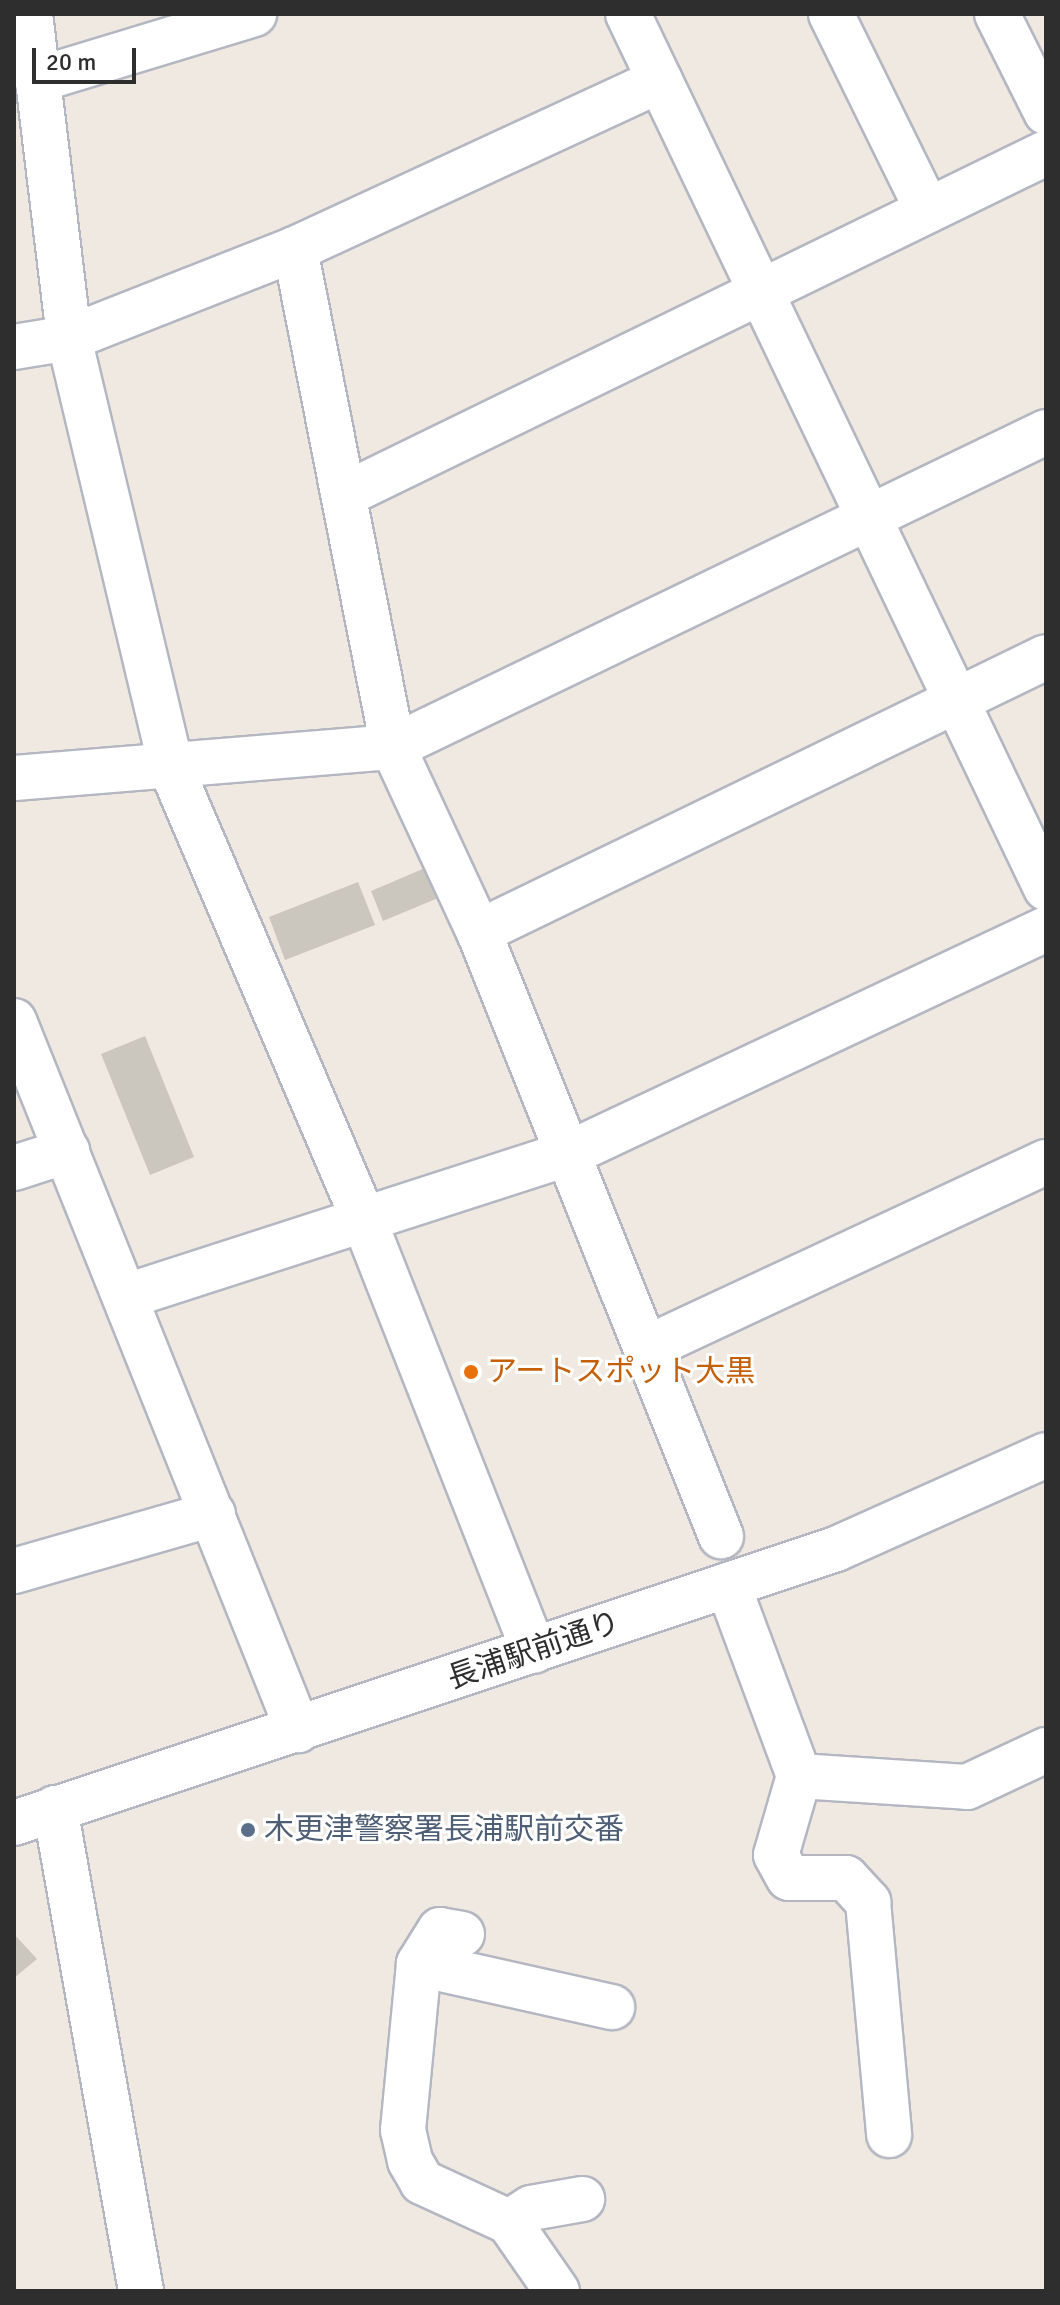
<!DOCTYPE html>
<meta charset="utf-8">
<style>
body{margin:0}
#map{position:relative;width:1060px;height:2305px;overflow:hidden;background:#efe9e1;font-family:Signika,"Noto Sans JP",sans-serif}
div>[style]{position:absolute}
[style*='--x']{left:calc(var(--x)*1px);top:calc(var(--y)*1px);width:calc(var(--w)*1px);rotate:calc(var(--a)*1deg)}
.building>*{inset:0;background:#cbc7bf}
.roads{filter:drop-shadow(2px 0 #b4b7c1) drop-shadow(-2px 0 #b4b7c1) drop-shadow(0 2px #b4b7c1) drop-shadow(0 -2px #b4b7c1)}
.minor>*{height:44px;margin:-22px;padding:0 22px;transform-origin:22px;border-radius:22px;background:#fff}
.dots>*{width:22px;height:22px;translate:-50% -50%;box-sizing:border-box;border:4px solid #fff;border-radius:50%}
span{translate:-50% -50%;white-space:nowrap;text-align:center;line-height:1.15;-webkit-text-stroke:6px #fff;paint-order:stroke}
.food-label{font-size:30px;color:#c56008}
.left{translate:0 -50%;text-align:left}
.street-label{font-size:30px;color:#2e2e2e}
.service-label{font-size:30px;color:#4e5e75}
.frame{position:absolute;inset:0;border:16px solid #2e2e2e;pointer-events:none}
.scale{position:absolute;left:32px;top:48px;width:104px;height:36px;box-sizing:border-box;border:4px solid #2e2e2e;border-top:0;padding-left:10px;font-size:24px;line-height:28px;white-space:nowrap;color:#2e2e2e;-webkit-text-stroke:6px #fff;paint-order:stroke}
</style>
<div id="map">
<div class="building">
<div style="clip-path:polygon(425px 868px,438px 898px,383px 921px,371px 891px)"></div>
<div style="clip-path:polygon(358px 882px,375px 925px,285px 960px,269px 917px)"></div>
<div style="clip-path:polygon(145px 1036px,194px 1157px,150px 1175px,101px 1054px)"></div>
<div style="clip-path:polygon(14px 1934px,37px 1959px,14px 1978px)"></div>
</div>
<div class="roads">
<div class="minor">
<div style="--x:30;--y:14;--w:326;--a:83.1"></div>
<div style="--x:69;--y:338;--w:444;--a:76.6"></div>
<div style="--x:172;--y:770;--w:489;--a:66.9"></div>
<div style="--x:364;--y:1220;--w:463;--a:68.5"></div>
<div style="--x:628;--y:14;--w:969;--a:64.44"></div>
<div style="--x:831;--y:14;--w:217;--a:63.8"></div>
<div style="--x:997;--y:14;--w:110;--a:63.4"></div>
<div style="--x:37;--y:80;--w:227;--a:-16.9"></div>
<div style="--x:295;--y:249;--w:508;--a:78.87"></div>
<div style="--x:393;--y:747;--w:204;--a:65.1"></div>
<div style="--x:479;--y:932;--w:651;--a:68.17"></div>
<div style="--x:14;--y:347;--w:56;--a:-9.3"></div>
<div style="--x:69;--y:338;--w:243;--a:-21.5"></div>
<div style="--x:295;--y:249;--w:402;--a:-24.8"></div>
<div style="--x:346;--y:494;--w:779;--a:-25.97"></div>
<div style="--x:14;--y:778;--w:380;--a:-4.7"></div>
<div style="--x:393;--y:747;--w:725;--a:-25.75"></div>
<div style="--x:479;--y:932;--w:630;--a:-25.87"></div>
<div style="--x:14;--y:1021;--w:764;--a:68.17"></div>
<div style="--x:14;--y:1168;--w:56;--a:-17.8"></div>
<div style="--x:127;--y:1296;--w:466;--a:-17.9"></div>
<div style="--x:570;--y:1153;--w:526;--a:-25.2"></div>
<div style="--x:647;--y:1348;--w:440;--a:-25"></div>
<div style="--x:14;--y:1571;--w:207;--a:-16"></div>
<div style="--x:728;--y:1585;--w:204;--a:69.6"></div>
<div style="--x:799;--y:1776;--w:168;--a:3.7"></div>
<div style="--x:967;--y:1787;--w:87;--a:-25.1"></div>
<div style="--x:799;--y:1776;--w:82;--a:106.2"></div>
<div style="--x:776;--y:1855;--w:26;--a:61"></div>
<div style="--x:789;--y:1878;--w:57;--a:0"></div>
<div style="--x:846;--y:1878;--w:33;--a:47"></div>
<div style="--x:868;--y:1902;--w:234;--a:84.8"></div>
<div style="--x:55;--y:1808;--w:491;--a:79.9"></div>
<div style="--x:14;--y:1823;--w:866;--a:-18.43"></div>
<div style="--x:836;--y:1549;--w:230;--a:-24.1"></div>
<div style="--x:462;--y:1934;--w:22;--a:-170"></div>
<div style="--x:440;--y:1930;--w:40;--a:122"></div>
<div style="--x:419;--y:1964;--w:167;--a:95.5"></div>
<div style="--x:403;--y:2130;--w:32;--a:77"></div>
<div style="--x:410;--y:2161;--w:24;--a:60"></div>
<div style="--x:422;--y:2182;--w:96;--a:24.7"></div>
<div style="--x:509;--y:2222;--w:84;--a:55.2"></div>
<div style="--x:419;--y:1964;--w:198;--a:12.6"></div>
<div style="--x:509;--y:2222;--w:26;--a:-32"></div>
<div style="--x:531;--y:2208;--w:52;--a:-10"></div>
</div>
</div>
<div class="dots">
<div style="left:471px;top:1372px;background:#e8710a"></div>
<div style="left:248px;top:1830px;background:#5c6f8a"></div>
</div>
<div class="food-label">
<span class="left" style="left:487px;top:1372px">アートスポット大黒</span>
</div>
<div class="street-label">
<span style="left:534px;top:1651px;rotate:-19deg">長浦駅前通り</span>
</div>
<div class="service-label">
<span class="left" style="left:264px;top:1830px">木更津警察署長浦駅前交番</span>
</div>
<div class="frame"></div>
<div class="scale">20 m</div>
</div>
